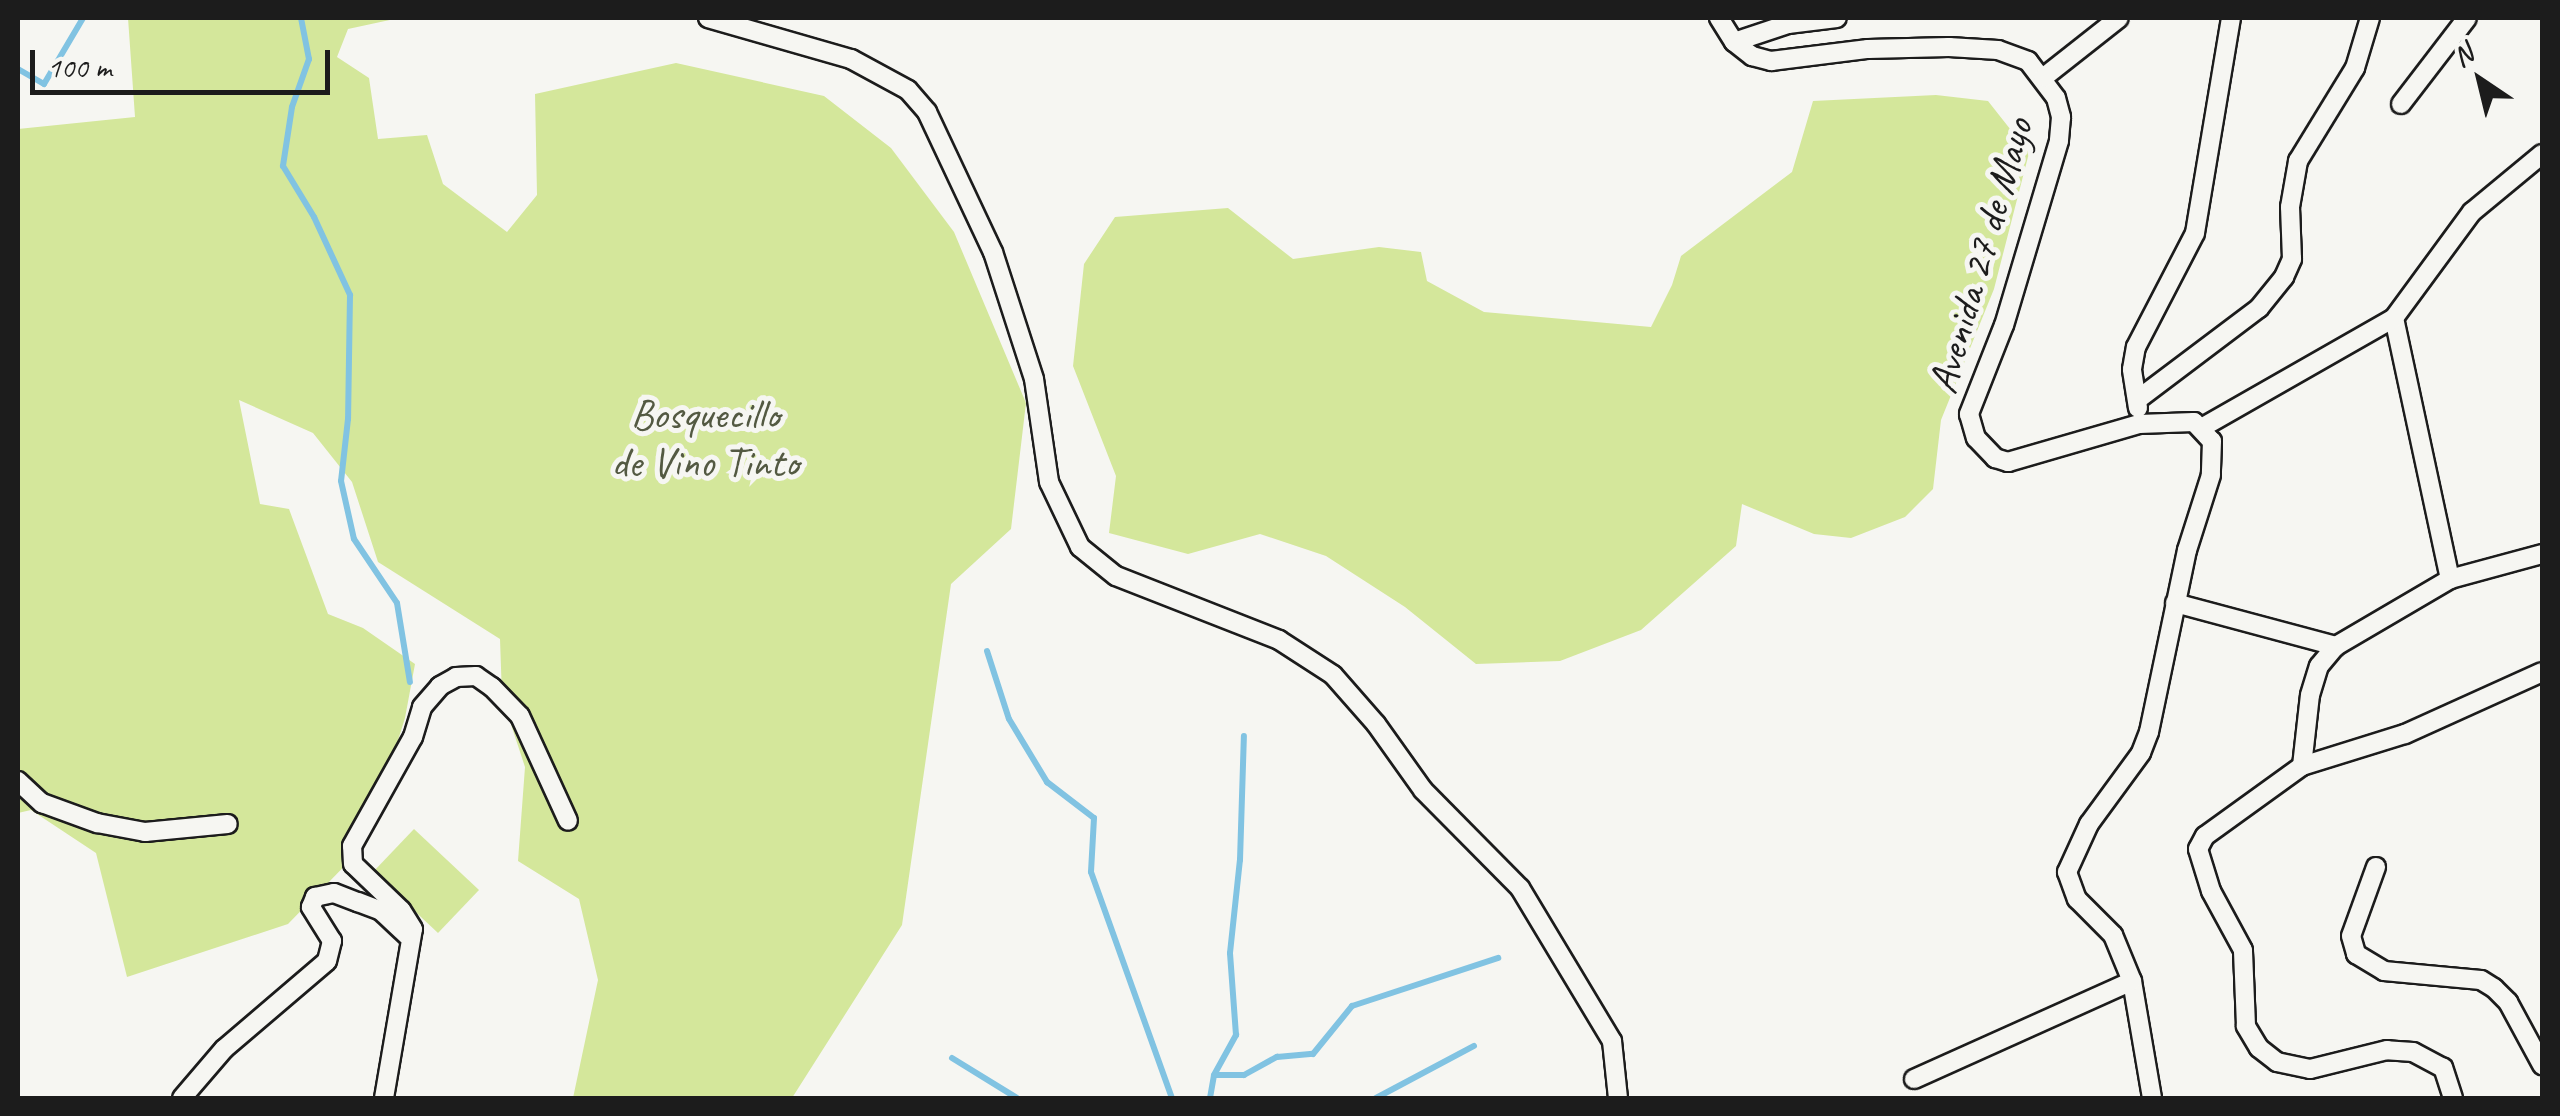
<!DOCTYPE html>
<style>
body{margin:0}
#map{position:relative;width:2560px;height:1116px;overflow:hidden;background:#f6f6f2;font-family:Caveat,sans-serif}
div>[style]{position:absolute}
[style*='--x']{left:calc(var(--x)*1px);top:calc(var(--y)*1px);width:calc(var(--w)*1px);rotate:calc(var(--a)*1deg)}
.green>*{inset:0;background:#d4e79b}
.stream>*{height:6px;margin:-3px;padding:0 3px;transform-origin:3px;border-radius:3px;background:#81c3e2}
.roads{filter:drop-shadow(2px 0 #1c1c1c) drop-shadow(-2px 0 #1c1c1c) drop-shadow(0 2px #1c1c1c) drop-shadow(0 -2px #1c1c1c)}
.street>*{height:18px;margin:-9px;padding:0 9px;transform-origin:9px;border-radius:9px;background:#f6f6f2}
span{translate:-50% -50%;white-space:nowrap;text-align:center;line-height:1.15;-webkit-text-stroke:10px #f6f6f2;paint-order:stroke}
.street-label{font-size:42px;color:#1c1c1c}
.park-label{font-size:42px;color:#535942}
.frame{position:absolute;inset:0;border:20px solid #1c1c1c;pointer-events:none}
.north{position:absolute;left:2430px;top:30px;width:100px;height:100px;-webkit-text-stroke:8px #f6f6f2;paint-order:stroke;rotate:325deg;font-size:28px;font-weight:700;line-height:40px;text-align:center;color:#1c1c1c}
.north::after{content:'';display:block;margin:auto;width:35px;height:45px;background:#1c1c1c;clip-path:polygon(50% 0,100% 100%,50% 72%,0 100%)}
.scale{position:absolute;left:30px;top:50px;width:300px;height:45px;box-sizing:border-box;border:5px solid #1c1c1c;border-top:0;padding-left:12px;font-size:30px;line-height:35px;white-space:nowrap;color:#1c1c1c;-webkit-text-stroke:8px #f6f6f2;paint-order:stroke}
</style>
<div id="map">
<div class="green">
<div style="clip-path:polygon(128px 18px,399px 18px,348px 29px,337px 57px,369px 78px,378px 139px,427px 135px,443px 184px,507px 232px,537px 195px,535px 94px,676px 63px,824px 96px,891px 148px,954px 232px,1026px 403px,1011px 529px,951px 584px,902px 925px,792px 1098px,573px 1098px,598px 980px,579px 899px,518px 861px,525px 767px,502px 697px,500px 639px,378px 562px,352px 482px,313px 433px,239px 400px,260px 504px,289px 509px,328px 614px,363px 628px,415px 664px,405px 718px,365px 845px,288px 924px,127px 977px,96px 853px,31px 810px,18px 813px,18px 129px,135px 117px)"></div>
<div style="clip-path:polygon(1936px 95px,1988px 101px,2029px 153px,1994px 289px,1941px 420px,1933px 489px,1905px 517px,1851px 538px,1814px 534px,1742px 504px,1736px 546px,1641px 630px,1560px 661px,1476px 664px,1405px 607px,1326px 556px,1260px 534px,1188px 554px,1109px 533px,1116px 476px,1073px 366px,1084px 264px,1115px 217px,1228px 208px,1293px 259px,1379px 247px,1421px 252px,1427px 281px,1484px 312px,1651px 327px,1672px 285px,1681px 256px,1792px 172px,1813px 101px)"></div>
<div style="clip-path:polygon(414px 829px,479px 890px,438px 933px,373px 872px)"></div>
</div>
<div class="stream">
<div style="--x:301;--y:18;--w:42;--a:79"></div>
<div style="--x:309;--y:59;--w:51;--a:109.5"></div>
<div style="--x:292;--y:107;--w:60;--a:98.7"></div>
<div style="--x:283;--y:166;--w:60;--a:58.7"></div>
<div style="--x:314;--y:217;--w:86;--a:65.2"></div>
<div style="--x:350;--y:295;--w:124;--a:90.9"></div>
<div style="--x:348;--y:419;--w:62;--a:96.4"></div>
<div style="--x:341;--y:481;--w:59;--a:77.4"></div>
<div style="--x:354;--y:539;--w:77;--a:56.1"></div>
<div style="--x:397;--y:603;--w:80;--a:80.7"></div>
<div style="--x:18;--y:69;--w:30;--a:30"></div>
<div style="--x:44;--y:84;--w:77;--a:-59.4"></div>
<div style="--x:987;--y:651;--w:71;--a:72.1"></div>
<div style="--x:1009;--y:719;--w:74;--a:58.9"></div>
<div style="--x:1047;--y:782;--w:59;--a:37.5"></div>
<div style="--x:1094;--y:818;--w:54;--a:93.2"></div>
<div style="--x:1091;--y:872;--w:240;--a:70.3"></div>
<div style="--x:952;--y:1058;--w:76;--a:31.6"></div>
<div style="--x:1216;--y:1075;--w:28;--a:0"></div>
<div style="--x:1244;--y:1075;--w:38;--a:-29"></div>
<div style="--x:1277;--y:1057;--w:36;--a:-5"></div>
<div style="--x:1313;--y:1054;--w:62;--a:-50.9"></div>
<div style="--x:1352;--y:1006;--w:154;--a:-18.2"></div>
<div style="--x:1210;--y:1098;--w:23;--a:-80"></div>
<div style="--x:1214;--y:1075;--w:46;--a:-61.2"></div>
<div style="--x:1236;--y:1035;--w:82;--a:-94.2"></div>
<div style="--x:1230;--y:953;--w:94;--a:-83.9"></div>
<div style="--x:1240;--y:860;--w:124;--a:-88.2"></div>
<div style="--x:1376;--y:1098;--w:111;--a:-28"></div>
</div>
<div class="roads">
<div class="street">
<div style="--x:708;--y:18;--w:149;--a:16"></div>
<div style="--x:851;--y:59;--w:65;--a:28.5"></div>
<div style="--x:908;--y:90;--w:29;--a:49"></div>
<div style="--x:927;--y:112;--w:155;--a:64.8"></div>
<div style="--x:993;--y:252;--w:133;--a:72.1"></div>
<div style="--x:1034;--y:379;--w:104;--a:81.7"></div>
<div style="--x:1049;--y:482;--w:72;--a:64.5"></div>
<div style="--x:1080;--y:547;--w:46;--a:38.9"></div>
<div style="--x:1116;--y:576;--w:175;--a:21.4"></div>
<div style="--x:1279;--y:640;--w:64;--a:32.9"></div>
<div style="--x:1333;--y:675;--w:65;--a:48.7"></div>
<div style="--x:1376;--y:724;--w:81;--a:54.5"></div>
<div style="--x:1423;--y:790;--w:138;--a:45.3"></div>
<div style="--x:1520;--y:888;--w:179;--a:59"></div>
<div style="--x:1612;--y:1041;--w:57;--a:84"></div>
<div style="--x:1719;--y:18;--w:28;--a:58"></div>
<div style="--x:1734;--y:42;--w:23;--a:38"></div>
<div style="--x:1752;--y:56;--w:20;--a:15"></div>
<div style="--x:1771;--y:61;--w:98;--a:-7.1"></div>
<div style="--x:1868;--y:49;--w:81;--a:-1.4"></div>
<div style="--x:1949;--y:47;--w:49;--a:3.5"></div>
<div style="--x:1998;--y:50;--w:32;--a:20"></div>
<div style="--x:2028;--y:61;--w:46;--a:52.9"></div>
<div style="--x:2056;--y:98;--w:20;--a:75"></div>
<div style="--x:2061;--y:117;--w:24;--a:95"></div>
<div style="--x:2059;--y:141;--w:192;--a:106.6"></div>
<div style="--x:2004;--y:325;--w:96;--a:111.5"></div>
<div style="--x:1969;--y:414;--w:25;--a:74"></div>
<div style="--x:1976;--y:438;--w:28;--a:46"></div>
<div style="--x:1995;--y:458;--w:14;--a:17"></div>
<div style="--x:2008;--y:462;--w:136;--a:-16.2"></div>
<div style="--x:2139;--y:424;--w:55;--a:-2.1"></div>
<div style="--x:2194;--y:422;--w:26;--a:47"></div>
<div style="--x:2212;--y:441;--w:34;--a:92"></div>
<div style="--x:2211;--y:475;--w:79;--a:107.7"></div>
<div style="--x:2187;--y:550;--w:186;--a:101.8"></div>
<div style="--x:2149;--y:732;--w:22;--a:111"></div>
<div style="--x:2141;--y:753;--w:88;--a:126.2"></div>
<div style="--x:2089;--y:824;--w:53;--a:114.6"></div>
<div style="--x:2067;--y:872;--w:29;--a:70"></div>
<div style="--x:2077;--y:899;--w:51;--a:45"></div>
<div style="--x:2113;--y:935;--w:50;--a:67.6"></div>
<div style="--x:2132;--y:981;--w:119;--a:80.3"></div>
<div style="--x:1734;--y:42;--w:57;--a:-18.4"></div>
<div style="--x:1788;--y:24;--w:49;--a:-7"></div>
<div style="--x:2044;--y:77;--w:95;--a:-38.2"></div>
<div style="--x:2401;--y:104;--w:108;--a:-52.5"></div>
<div style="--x:2394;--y:318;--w:267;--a:77.9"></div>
<div style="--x:2137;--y:400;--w:153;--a:-37"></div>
<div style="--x:2259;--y:308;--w:40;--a:-51"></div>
<div style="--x:2284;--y:277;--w:20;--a:-66"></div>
<div style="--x:2292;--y:259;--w:52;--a:-92.2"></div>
<div style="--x:2290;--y:207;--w:47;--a:-80.1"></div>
<div style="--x:2298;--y:161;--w:109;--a:-58.5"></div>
<div style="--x:2355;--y:68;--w:52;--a:-73.3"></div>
<div style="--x:2138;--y:408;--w:39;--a:-99"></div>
<div style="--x:2132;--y:369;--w:22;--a:-80"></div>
<div style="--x:2136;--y:347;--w:128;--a:-62.6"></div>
<div style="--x:2195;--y:233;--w:218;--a:-80.5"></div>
<div style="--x:2203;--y:427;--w:220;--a:-29.7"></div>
<div style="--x:2394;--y:318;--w:132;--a:-53.7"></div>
<div style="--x:2472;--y:212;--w:91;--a:-39.6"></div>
<div style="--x:2175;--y:603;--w:167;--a:15"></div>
<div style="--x:2302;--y:766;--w:71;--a:-83.6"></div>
<div style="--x:2310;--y:695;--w:30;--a:-73"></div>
<div style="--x:2319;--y:666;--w:26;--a:-50"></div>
<div style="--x:2336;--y:646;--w:132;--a:-30.4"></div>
<div style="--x:2450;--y:579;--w:95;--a:-15.2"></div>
<div style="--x:18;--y:781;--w:33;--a:43"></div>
<div style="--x:42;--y:803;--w:59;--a:20"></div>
<div style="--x:97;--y:823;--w:49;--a:10.6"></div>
<div style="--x:145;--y:832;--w:83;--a:-5.5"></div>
<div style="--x:2376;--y:867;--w:73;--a:109.9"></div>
<div style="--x:2351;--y:936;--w:19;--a:74"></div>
<div style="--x:2356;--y:954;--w:33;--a:31"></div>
<div style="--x:2384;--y:971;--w:97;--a:5.3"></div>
<div style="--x:2481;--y:980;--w:15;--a:32"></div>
<div style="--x:2494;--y:988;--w:20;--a:45"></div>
<div style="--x:2508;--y:1002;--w:72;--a:61.6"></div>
<div style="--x:1914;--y:1079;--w:239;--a:-24.2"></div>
<div style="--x:182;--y:1098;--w:65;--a:-49.4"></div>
<div style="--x:224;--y:1049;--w:135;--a:-40.5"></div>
<div style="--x:327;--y:961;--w:21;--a:-76"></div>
<div style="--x:332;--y:941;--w:40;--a:-122"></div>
<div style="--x:311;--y:907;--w:11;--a:-68"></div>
<div style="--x:315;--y:897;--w:19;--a:-12"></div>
<div style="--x:334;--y:893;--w:26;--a:21"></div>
<div style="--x:358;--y:902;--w:25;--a:21"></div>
<div style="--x:381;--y:911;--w:35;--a:43"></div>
<div style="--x:384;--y:1098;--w:171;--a:-80.3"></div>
<div style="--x:413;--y:929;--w:22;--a:-122"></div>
<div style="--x:401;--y:910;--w:66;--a:-136.2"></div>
<div style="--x:353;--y:864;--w:18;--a:-93"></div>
<div style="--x:352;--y:846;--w:125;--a:-60.8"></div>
<div style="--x:413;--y:737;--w:31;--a:-73"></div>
<div style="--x:422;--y:707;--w:28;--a:-49"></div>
<div style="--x:440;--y:686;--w:18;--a:-29"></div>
<div style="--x:456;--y:677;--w:20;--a:-3"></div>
<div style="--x:476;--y:676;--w:19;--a:35"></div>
<div style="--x:492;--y:687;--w:40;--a:46"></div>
<div style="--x:520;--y:716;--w:115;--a:65.4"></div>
<div style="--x:2453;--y:1098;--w:32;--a:-108"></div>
<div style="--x:2443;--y:1068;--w:34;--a:-152"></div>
<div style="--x:2413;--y:1052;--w:26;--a:-176"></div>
<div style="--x:2387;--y:1050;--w:79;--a:166.1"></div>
<div style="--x:2310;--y:1069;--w:34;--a:-168"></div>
<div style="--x:2277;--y:1062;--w:23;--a:-142"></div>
<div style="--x:2259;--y:1048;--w:26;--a:-121"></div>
<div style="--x:2246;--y:1026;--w:76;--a:-92.3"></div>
<div style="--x:2243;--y:950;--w:67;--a:-118.5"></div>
<div style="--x:2211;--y:891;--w:44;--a:-107.2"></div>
<div style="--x:2198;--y:849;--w:15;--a:-62"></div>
<div style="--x:2205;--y:836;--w:120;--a:-35.8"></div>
<div style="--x:2302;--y:766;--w:108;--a:-17.3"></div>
<div style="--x:2405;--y:734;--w:150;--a:-24.3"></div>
</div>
</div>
<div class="street-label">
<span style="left:1981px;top:256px;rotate:-74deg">Avenida 27 de Mayo</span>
</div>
<div class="park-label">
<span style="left:705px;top:439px">Bosquecillo<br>de Vino Tinto</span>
</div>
<div class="frame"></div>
<div class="north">N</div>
<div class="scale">100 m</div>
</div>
